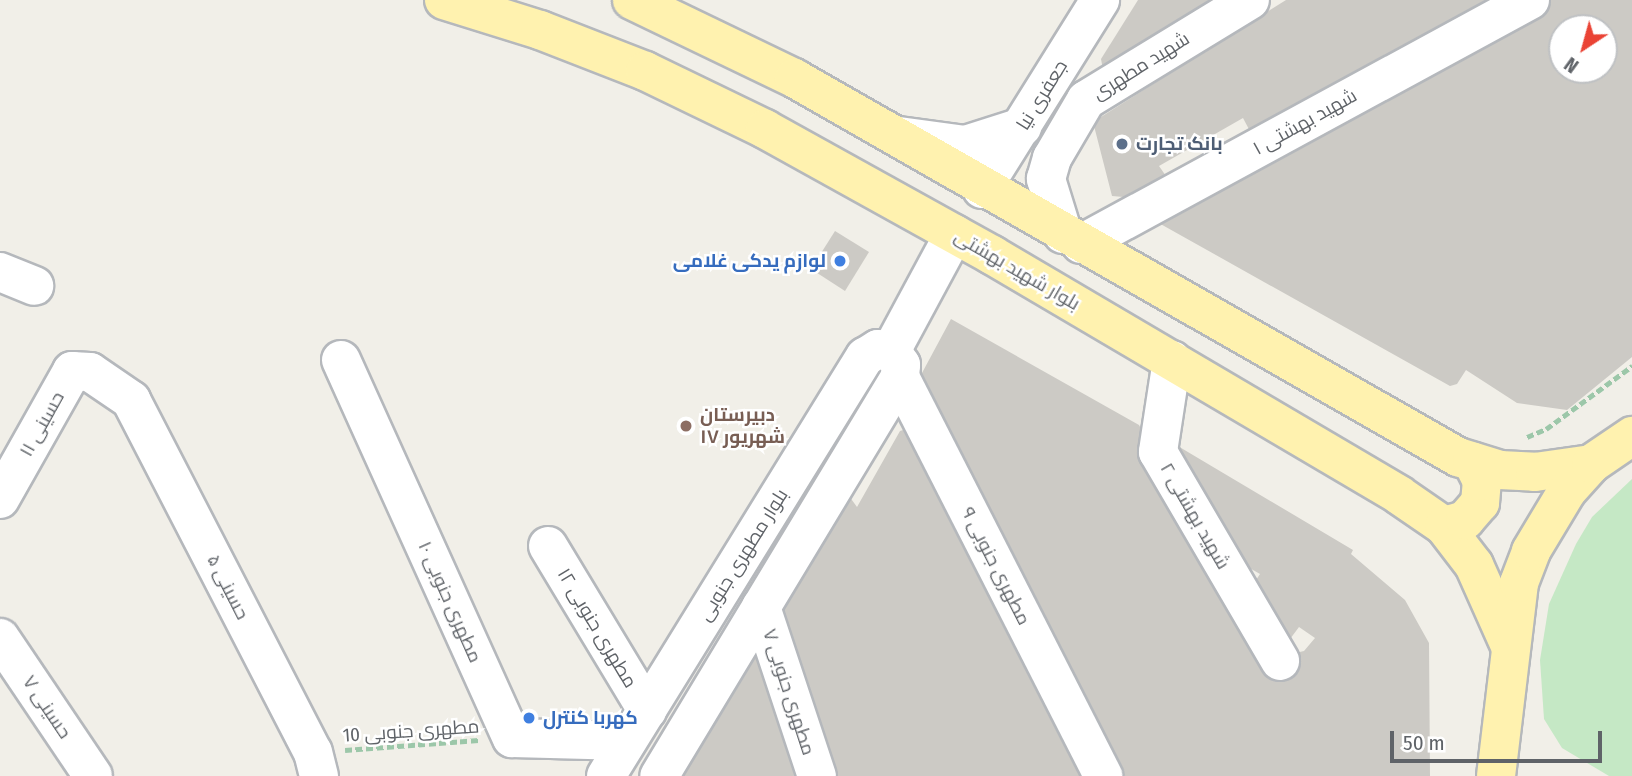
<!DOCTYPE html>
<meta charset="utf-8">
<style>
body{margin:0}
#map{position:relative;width:1632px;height:776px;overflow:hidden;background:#f1efe8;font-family:"Fira Sans Condensed",Cairo,sans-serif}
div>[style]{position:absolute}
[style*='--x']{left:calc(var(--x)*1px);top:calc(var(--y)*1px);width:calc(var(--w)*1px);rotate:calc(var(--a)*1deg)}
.green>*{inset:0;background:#c5e8c5}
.building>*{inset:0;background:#cccac5}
.path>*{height:4.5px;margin-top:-2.25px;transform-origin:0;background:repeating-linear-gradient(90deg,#9cc7a9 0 7px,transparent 0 10.5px)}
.roads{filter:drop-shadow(2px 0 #b5b8bc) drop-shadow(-2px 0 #b5b8bc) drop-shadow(0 2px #b5b8bc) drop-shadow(0 -2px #b5b8bc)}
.minor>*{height:38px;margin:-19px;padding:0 19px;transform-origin:19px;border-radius:19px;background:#fff}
.major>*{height:38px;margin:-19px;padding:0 19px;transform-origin:19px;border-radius:19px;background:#fff2af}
.dots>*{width:19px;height:19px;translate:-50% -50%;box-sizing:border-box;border:4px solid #fff;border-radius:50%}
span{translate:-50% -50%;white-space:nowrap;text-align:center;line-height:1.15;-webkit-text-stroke:5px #fff;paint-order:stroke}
.street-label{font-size:19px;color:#5f6368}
.service-label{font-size:19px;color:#4e5e75;font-weight:700}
.left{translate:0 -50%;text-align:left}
.shop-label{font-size:19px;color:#366cbe;font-weight:700}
.right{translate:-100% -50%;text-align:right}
.education-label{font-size:19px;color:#785e54;font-weight:700}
.north{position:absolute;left:1548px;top:14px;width:70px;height:70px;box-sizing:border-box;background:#fff;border:2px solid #bfc1c3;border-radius:50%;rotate:216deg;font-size:19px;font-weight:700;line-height:28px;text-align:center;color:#5f6368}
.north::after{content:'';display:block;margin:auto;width:24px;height:32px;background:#ea4335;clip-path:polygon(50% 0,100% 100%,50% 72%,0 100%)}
.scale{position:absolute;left:1390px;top:731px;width:212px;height:32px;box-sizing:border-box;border:4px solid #5f6368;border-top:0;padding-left:9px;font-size:21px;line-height:24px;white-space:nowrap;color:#5f6368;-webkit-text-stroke:5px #fff;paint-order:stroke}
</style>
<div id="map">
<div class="green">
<div style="clip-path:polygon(1632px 479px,1632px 776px,1609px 776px,1562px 748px,1544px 719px,1540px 660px,1549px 604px,1576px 544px,1592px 517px)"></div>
</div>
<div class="building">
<div style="clip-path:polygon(1138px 0,1227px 0,1103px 70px,1101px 59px)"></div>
<div style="clip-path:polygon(1286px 0,1508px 0,1252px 135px,1243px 118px,1159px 166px,1166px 176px,1135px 198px,1112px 196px,1093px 122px)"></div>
<div style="clip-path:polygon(evenodd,1545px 0,1632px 0,1632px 357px,1567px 410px,1517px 403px,1466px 370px,1457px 384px,1450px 386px,1148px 217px,1545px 0,1562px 28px,1604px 28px,1604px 70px,1562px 70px,1562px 28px)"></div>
<div style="clip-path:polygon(835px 231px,869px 252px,845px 291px,811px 269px)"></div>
<div style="clip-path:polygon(951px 319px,1139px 425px,1209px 563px,1277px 674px,1295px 661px,1291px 654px,1304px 651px,1315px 638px,1299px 627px,1290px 639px,1261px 617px,1267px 606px,1248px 592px,1260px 574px,1246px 566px,1240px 575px,1166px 439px,1353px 550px,1351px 554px,1405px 600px,1429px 643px,1430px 776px,1111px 776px,915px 386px)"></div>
<div style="clip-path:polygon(916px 426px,1085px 776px,833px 776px,777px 595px,849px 496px,857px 507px,900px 431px)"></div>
<div style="clip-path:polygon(758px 651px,797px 776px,677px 776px,742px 656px)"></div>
</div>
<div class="path">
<div style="--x:1527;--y:437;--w:21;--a:-23"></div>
<div style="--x:1546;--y:429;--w:107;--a:-36.2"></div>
<div style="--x:345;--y:750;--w:134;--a:-4.3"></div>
</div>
<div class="roads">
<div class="minor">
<div style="--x:899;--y:136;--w:67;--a:7.8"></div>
<div style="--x:965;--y:145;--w:60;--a:-17.5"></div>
<div style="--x:982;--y:189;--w:223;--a:-58"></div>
<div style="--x:1063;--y:234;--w:58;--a:-107.2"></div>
<div style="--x:1046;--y:179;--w:22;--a:-74"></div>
<div style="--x:1052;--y:158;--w:67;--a:-59.6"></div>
<div style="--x:1086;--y:100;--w:192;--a:-31.4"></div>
<div style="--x:1081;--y:244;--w:511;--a:-28.52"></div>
<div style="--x:0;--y:272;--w:37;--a:22"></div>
<div style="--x:891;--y:351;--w:133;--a:-61.7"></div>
<div style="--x:341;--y:360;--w:415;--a:65.7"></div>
<div style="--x:512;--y:738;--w:115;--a:1.5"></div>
<div style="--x:1172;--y:360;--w:93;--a:98.7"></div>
<div style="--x:1158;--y:452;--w:242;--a:59.7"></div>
<div style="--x:900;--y:377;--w:448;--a:63"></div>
<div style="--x:0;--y:499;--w:147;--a:-60.6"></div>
<div style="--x:72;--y:371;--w:18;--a:3"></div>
<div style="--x:90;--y:372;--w:50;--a:34.3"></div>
<div style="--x:131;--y:400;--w:396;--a:62.7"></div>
<div style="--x:313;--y:752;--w:25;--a:76"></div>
<div style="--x:548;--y:546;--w:192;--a:58.9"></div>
<div style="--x:761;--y:607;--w:178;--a:71.7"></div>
<div style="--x:0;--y:638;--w:166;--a:56"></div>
<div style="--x:606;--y:776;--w:493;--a:-58.3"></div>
<div style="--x:865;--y:357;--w:15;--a:-32"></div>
<div style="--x:878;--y:349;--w:13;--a:9"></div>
<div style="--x:891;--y:351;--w:17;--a:54"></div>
<div style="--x:901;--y:365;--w:12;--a:95"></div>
<div style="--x:900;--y:377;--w:466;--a:121.1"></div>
</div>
<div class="major">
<div style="--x:444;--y:0;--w:101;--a:17.4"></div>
<div style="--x:540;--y:30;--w:113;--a:21.3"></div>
<div style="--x:645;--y:71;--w:133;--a:25.8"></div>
<div style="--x:765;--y:129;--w:260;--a:29"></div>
<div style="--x:992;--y:255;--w:472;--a:30.5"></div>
<div style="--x:1399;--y:495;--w:55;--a:34.6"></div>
<div style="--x:1444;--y:526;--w:49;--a:52.4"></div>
<div style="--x:1474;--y:565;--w:89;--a:66"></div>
<div style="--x:632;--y:0;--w:180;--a:25.7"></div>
<div style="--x:794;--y:78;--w:765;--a:29.72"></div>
<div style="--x:1458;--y:457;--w:44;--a:17.2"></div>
<div style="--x:1500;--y:470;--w:35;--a:3"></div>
<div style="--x:1535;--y:472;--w:57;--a:-8.1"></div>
<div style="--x:1444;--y:526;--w:22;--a:-16"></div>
<div style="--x:1465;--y:520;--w:23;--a:-49"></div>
<div style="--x:1480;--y:503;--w:22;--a:-85"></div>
<div style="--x:1482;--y:481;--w:22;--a:-117"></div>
<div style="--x:1496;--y:776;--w:194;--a:-83.2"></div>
<div style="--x:1519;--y:583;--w:34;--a:-69"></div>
<div style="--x:1531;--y:551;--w:70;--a:-59"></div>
<div style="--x:1567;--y:491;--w:36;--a:-48"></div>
<div style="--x:1591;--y:464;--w:50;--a:-34.3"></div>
</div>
</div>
<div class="dots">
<div style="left:1122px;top:144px;background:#5c6f8a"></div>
<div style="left:840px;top:261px;background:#3f7fe0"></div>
<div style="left:686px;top:426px;background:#8d6e63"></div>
<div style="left:529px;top:718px;background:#3f7fe0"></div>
</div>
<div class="street-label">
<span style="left:1141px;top:66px;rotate:-32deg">شهید مطهری</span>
<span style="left:1042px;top:95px;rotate:-58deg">جعفری نیا</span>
<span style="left:1305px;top:122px;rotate:-29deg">شهید بهشتی ۱</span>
<span style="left:1017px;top:270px;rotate:30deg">بلوار شهید بهشتی</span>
<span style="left:42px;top:424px;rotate:-61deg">حسینی ۱۱</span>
<span style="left:1195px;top:516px;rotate:60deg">شهید بهشتی ۲</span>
<span style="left:743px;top:555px;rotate:-58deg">بلوار مطهری جنوبی</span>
<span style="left:996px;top:566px;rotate:63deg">مطهری جنوبی ۹</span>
<span style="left:228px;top:587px;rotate:63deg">حسینی ۵</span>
<span style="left:450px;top:602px;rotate:66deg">مطهری جنوبی ۱۰</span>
<span style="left:597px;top:628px;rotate:59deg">مطهری جنوبی ۱۲</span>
<span style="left:789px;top:692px;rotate:72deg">مطهری جنوبی ۷</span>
<span style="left:47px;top:707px;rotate:56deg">حسینی ۷</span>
<span style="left:411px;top:731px;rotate:-4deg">مطهری جنوبی 10</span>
</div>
<div class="service-label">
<span class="left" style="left:1136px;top:144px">بانک تجارت</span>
</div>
<div class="shop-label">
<span class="right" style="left:826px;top:261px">لوازم یدکی غلامی</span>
<span class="left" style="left:543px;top:718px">کهربا کنترل</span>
</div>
<div class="education-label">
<span class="left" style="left:700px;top:426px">دبیرستان<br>۱۷ شهریور</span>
</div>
<div class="north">N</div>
<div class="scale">50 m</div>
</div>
